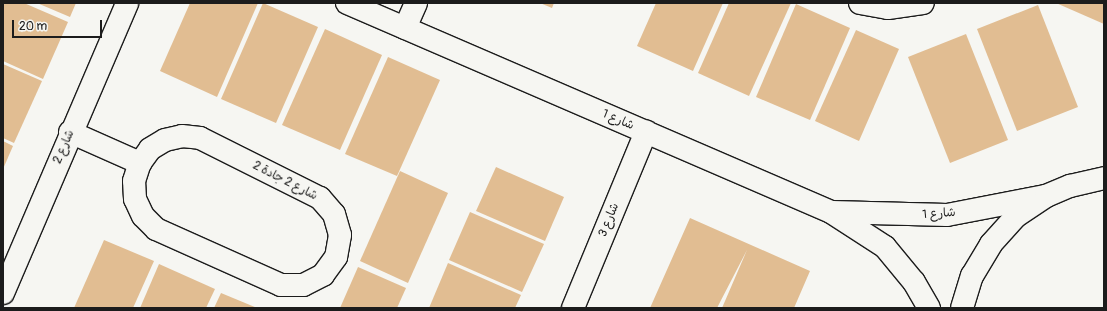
<!DOCTYPE html>
<meta charset="utf-8">
<style>
body{margin:0}
#map{position:relative;width:1107px;height:311px;overflow:hidden;background:#f6f6f2;font-family:Pangolin,"Playpen Sans Arabic",sans-serif}
div>[style]{position:absolute}
[style*='--x']{left:calc(var(--x)*1px);top:calc(var(--y)*1px);width:calc(var(--w)*1px);rotate:calc(var(--a)*1deg)}
.building>*{inset:0;background:#e1bd92}
.roads{filter:drop-shadow(1px 0 #1c1c1c) drop-shadow(-1px 0 #1c1c1c) drop-shadow(0 1px #1c1c1c) drop-shadow(0 -1px #1c1c1c)}
.street>*{height:22px;margin:-11px;padding:0 11px;transform-origin:11px;border-radius:11px;background:#f6f6f2}
.secondary>*{height:22px;margin:-11px;padding:0 11px;transform-origin:11px;border-radius:11px;background:#f6f6f2}
span{translate:-50% -50%;white-space:nowrap;text-align:center;line-height:1.15;-webkit-text-stroke:3.5px #f6f6f2;paint-order:stroke}
.street-label{font-size:12px;color:#1c1c1c}
.frame{position:absolute;inset:0;border:4px solid #1c1c1c;pointer-events:none}
.scale{position:absolute;left:12px;top:20px;width:90px;height:18px;box-sizing:border-box;border:2px solid #1c1c1c;border-top:0;padding-left:5px;font-size:12px;line-height:14px;white-space:nowrap;color:#1c1c1c;-webkit-text-stroke:3px #f6f6f2;paint-order:stroke}
</style>
<div id="map">
<div class="building">
<div style="clip-path:polygon(3px 3px,24px 3px,68px 22px,43px 79px,3px 61px)"></div>
<div style="clip-path:polygon(37px 3px,76px 3px,70px 17px)"></div>
<div style="clip-path:polygon(190px 3px,258px 3px,217px 97px,160px 71px)"></div>
<div style="clip-path:polygon(263px 3px,318px 27px,276px 123px,221px 99px)"></div>
<div style="clip-path:polygon(540px 3px,554px 3px,552px 8px)"></div>
<div style="clip-path:polygon(656px 3px,723px 3px,693px 71px,637px 46px)"></div>
<div style="clip-path:polygon(729px 3px,791px 3px,749px 96px,698px 73px)"></div>
<div style="clip-path:polygon(1056px 3px,1104px 3px,1104px 24px)"></div>
<div style="clip-path:polygon(796px 4px,850px 28px,810px 120px,756px 97px)"></div>
<div style="clip-path:polygon(1038px 5px,1078px 107px,1017px 131px,977px 29px)"></div>
<div style="clip-path:polygon(325px 29px,382px 55px,340px 150px,282px 125px)"></div>
<div style="clip-path:polygon(856px 30px,899px 49px,859px 141px,815px 121px)"></div>
<div style="clip-path:polygon(966px 34px,1008px 140px,950px 163px,908px 57px)"></div>
<div style="clip-path:polygon(388px 57px,440px 80px,397px 176px,345px 154px)"></div>
<div style="clip-path:polygon(3px 64px,42px 81px,14px 143px,3px 138px)"></div>
<div style="clip-path:polygon(3px 141px,13px 146px,3px 169px)"></div>
<div style="clip-path:polygon(496px 167px,564px 197px,545px 241px,476px 211px)"></div>
<div style="clip-path:polygon(400px 171px,448px 193px,408px 283px,360px 261px)"></div>
<div style="clip-path:polygon(470px 212px,544px 244px,522px 292px,449px 260px)"></div>
<div style="clip-path:polygon(690px 218px,810px 271px,794px 308px,722px 308px,747px 250px,717px 308px,650px 308px)"></div>
<div style="clip-path:polygon(104px 240px,154px 261px,133px 308px,74px 308px)"></div>
<div style="clip-path:polygon(448px 263px,521px 295px,515px 308px,429px 308px)"></div>
<div style="clip-path:polygon(159px 264px,215px 289px,206px 308px,140px 308px)"></div>
<div style="clip-path:polygon(358px 267px,406px 288px,397px 308px,340px 308px)"></div>
<div style="clip-path:polygon(221px 293px,257px 308px,214px 308px)"></div>
</div>
<div class="roads">
<div class="street">
<div style="--x:347;--y:3;--w:527;--a:23.36"></div>
<div style="--x:831;--y:212;--w:64;--a:32.9"></div>
<div style="--x:885;--y:247;--w:45;--a:50.4"></div>
<div style="--x:914;--y:282;--w:30;--a:60"></div>
<div style="--x:860;--y:3;--w:28;--a:10"></div>
<div style="--x:888;--y:8;--w:35;--a:-8"></div>
<div style="--x:405;--y:28;--w:27;--a:-66"></div>
<div style="--x:70;--y:132;--w:77;--a:23.9"></div>
<div style="--x:182;--y:136;--w:18;--a:6"></div>
<div style="--x:200;--y:138;--w:134;--a:26.6"></div>
<div style="--x:320;--y:198;--w:21;--a:49"></div>
<div style="--x:334;--y:214;--w:22;--a:74"></div>
<div style="--x:340;--y:235;--w:22;--a:100"></div>
<div style="--x:336;--y:257;--w:22;--a:126"></div>
<div style="--x:323;--y:275;--w:22;--a:153"></div>
<div style="--x:303;--y:285;--w:22;--a:180"></div>
<div style="--x:281;--y:285;--w:137;--a:-155.9"></div>
<div style="--x:156;--y:229;--w:18;--a:-135"></div>
<div style="--x:143;--y:216;--w:19;--a:-115"></div>
<div style="--x:135;--y:199;--w:18;--a:-93"></div>
<div style="--x:134;--y:181;--w:19;--a:-72"></div>
<div style="--x:140;--y:163;--w:17;--a:-54"></div>
<div style="--x:150;--y:149;--w:17;--a:-31"></div>
<div style="--x:165;--y:140;--w:17;--a:-13"></div>
<div style="--x:832;--y:212;--w:115;--a:1.5"></div>
<div style="--x:947;--y:215;--w:101;--a:-10.9"></div>
<div style="--x:3;--y:293;--w:315;--a:-66.8"></div>
<div style="--x:573;--y:308;--w:191;--a:-67.5"></div>
</div>
<div class="secondary">
<div style="--x:962;--y:308;--w:34;--a:-73"></div>
<div style="--x:972;--y:276;--w:37;--a:-59"></div>
<div style="--x:991;--y:244;--w:36;--a:-48"></div>
<div style="--x:1015;--y:217;--w:37;--a:-34"></div>
<div style="--x:1046;--y:196;--w:26;--a:-23"></div>
<div style="--x:1070;--y:186;--w:35;--a:-13"></div>
</div>
</div>
<div class="street-label">
<span style="left:618px;top:120px;rotate:23deg">شارع 1</span>
<span style="left:64px;top:147px;rotate:-67deg">شارع 2</span>
<span style="left:285px;top:181px;rotate:27deg">شارع 2 جادة 2</span>
<span style="left:939px;top:214px;rotate:-4deg">شارع 1</span>
<span style="left:609px;top:220px;rotate:-68deg">شارع 3</span>
</div>
<div class="frame"></div>
<div class="scale">20 m</div>
</div>
